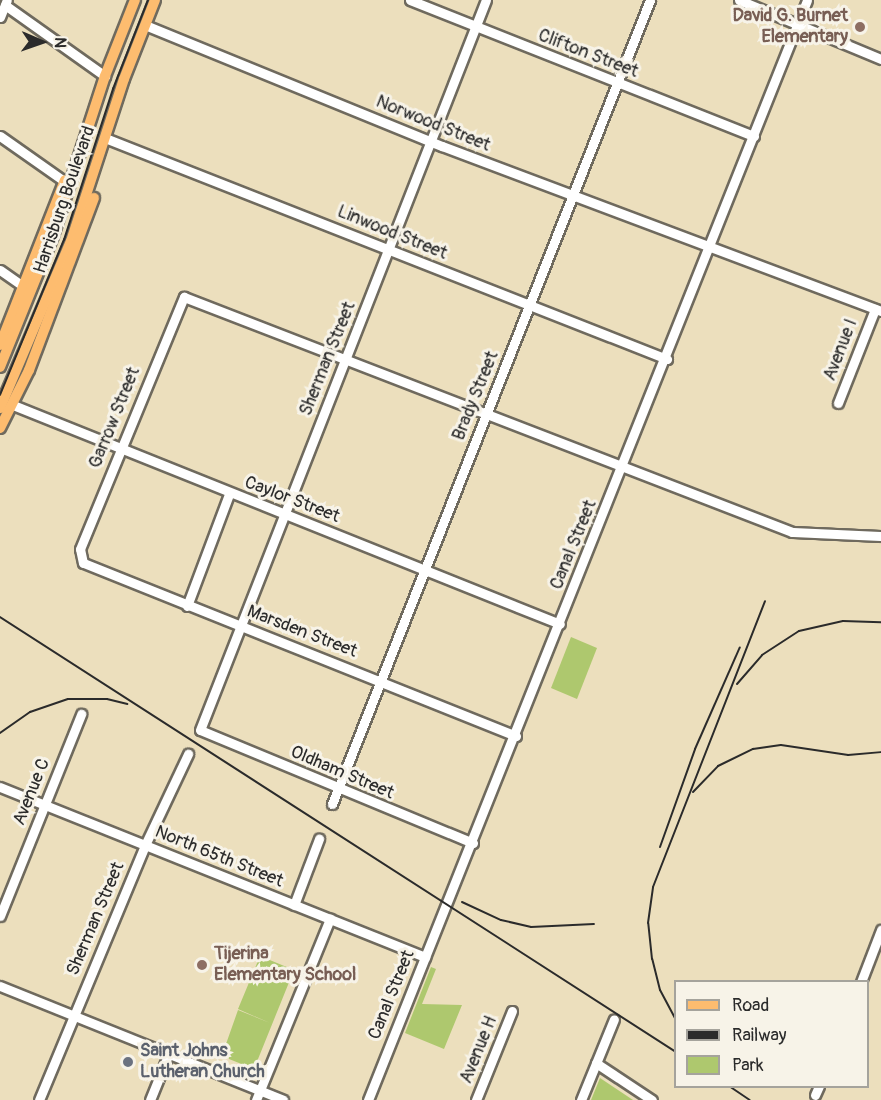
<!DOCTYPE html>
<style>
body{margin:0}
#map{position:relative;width:881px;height:1100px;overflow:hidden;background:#ecdfbd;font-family:Pangolin,sans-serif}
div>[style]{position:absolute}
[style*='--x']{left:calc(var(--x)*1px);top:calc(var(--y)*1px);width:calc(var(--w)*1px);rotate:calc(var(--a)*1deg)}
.green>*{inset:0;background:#aec86e}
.roads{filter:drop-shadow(2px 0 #6f6a5e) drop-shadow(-2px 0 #6f6a5e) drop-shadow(0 2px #6f6a5e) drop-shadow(0 -2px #6f6a5e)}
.minor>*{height:9px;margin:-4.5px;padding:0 4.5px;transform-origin:4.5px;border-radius:4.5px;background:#fff}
.major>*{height:10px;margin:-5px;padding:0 5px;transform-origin:5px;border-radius:5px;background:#fdbc6f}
.tram>*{height:1.5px;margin:-0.75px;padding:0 0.75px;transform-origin:0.75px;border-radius:0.75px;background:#2b2b2b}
.rail>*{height:2px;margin:-1px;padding:0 1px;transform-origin:1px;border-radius:1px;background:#2b2b2b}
.dots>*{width:16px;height:16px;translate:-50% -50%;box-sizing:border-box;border:3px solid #f7f3e8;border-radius:50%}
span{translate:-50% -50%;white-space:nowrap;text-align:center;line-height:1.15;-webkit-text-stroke:6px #f7f3e8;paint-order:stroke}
.education-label{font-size:18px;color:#785e54;font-weight:700}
.right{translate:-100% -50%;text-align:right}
.left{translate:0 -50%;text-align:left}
.street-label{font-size:18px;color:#2b2b2b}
.worship-label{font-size:18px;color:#5b616d;font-weight:700}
.legend{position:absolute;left:674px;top:980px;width:195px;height:108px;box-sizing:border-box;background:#f7f3e8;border:2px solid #a5a39c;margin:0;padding:8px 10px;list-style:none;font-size:18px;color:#2b2b2b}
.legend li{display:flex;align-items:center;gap:12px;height:30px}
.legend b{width:30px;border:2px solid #a5a39c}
.north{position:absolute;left:12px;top:12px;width:60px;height:60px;-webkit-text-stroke:4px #f7f3e8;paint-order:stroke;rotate:92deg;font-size:16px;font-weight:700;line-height:24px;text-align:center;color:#2b2b2b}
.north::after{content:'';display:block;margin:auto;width:21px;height:27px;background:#2b2b2b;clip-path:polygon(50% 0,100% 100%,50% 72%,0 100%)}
</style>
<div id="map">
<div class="green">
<div style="clip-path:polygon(571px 637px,597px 648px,577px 699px,551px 688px)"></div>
<div style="clip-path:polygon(260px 956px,294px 970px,254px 1069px,229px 1059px,226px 1044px,238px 1010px,270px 1023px,238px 1009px)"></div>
<div style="clip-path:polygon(431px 967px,436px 969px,422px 1004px,462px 1005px,444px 1049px,405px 1033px)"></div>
<div style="clip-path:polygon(600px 1078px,633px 1100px,591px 1100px)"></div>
</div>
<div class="roads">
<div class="minor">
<div style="--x:410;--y:0;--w:370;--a:21.6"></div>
<div style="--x:739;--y:0;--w:154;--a:22.6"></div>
<div style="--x:5;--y:5;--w:123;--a:35.4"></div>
<div style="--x:0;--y:17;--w:18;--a:-68"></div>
<div style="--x:145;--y:25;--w:321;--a:22.2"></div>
<div style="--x:442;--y:146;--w:469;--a:20.6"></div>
<div style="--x:0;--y:136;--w:78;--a:35.1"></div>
<div style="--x:105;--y:138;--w:604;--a:21.47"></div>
<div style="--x:0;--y:270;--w:29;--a:35"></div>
<div style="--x:838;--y:403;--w:101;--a:-68.5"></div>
<div style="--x:13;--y:405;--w:589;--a:21.82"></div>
<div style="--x:187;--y:606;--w:120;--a:-69.4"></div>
<div style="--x:516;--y:736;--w:466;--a:-158.2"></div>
<div style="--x:83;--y:563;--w:14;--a:-102"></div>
<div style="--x:80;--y:549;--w:273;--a:-67.6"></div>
<div style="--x:184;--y:297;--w:652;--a:21.13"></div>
<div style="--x:792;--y:532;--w:89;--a:2.6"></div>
<div style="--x:0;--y:787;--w:458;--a:21.8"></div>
<div style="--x:332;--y:804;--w:865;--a:-68.42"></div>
<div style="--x:473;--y:843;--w:295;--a:-157.5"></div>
<div style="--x:200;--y:730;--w:784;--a:-68.61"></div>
<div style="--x:294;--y:905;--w:71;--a:-69.3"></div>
<div style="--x:0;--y:916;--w:218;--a:-68.1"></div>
<div style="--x:861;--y:982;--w:56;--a:-69"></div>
<div style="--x:0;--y:986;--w:305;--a:21.9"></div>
<div style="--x:596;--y:1063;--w:67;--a:33.5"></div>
<div style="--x:815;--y:1095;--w:10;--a:-66"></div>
<div style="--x:39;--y:1100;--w:276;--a:-67.4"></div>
<div style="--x:145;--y:845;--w:101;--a:-64.7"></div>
<div style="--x:150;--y:1100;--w:51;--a:-68"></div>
<div style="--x:256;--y:1100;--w:196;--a:-67.8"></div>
<div style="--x:368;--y:1100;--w:1184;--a:-68.24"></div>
<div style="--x:476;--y:1100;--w:96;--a:-68"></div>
<div style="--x:581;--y:1100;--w:87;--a:-67.8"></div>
</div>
<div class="major">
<div style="--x:0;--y:345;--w:177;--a:-68.5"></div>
<div style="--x:0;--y:367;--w:141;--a:-68"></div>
<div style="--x:53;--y:236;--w:168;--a:-72"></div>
<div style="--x:105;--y:76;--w:82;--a:-68.5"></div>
<div style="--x:0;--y:408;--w:181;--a:-67"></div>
<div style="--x:71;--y:241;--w:170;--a:-71.9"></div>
<div style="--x:124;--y:79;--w:85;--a:-68.6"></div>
<div style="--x:0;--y:428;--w:65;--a:-63.4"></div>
<div style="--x:29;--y:370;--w:184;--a:-69.3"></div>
</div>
</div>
<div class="tram">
<div style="--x:0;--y:395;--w:168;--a:-67.6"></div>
<div style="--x:64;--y:240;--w:159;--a:-72"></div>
<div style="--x:113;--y:89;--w:96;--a:-68.5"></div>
</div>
<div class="rail">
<div style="--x:0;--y:617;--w:804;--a:32.76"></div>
<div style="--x:737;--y:684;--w:38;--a:-49"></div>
<div style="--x:762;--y:655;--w:44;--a:-33"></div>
<div style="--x:799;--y:631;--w:45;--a:-12.8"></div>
<div style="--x:843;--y:621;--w:38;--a:2"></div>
<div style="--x:0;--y:733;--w:37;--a:-35"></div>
<div style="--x:30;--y:712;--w:40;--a:-18.9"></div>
<div style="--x:68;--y:699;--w:39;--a:0"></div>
<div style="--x:107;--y:699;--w:21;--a:14"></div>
<div style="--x:693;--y:792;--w:36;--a:-46"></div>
<div style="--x:718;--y:766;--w:39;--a:-26"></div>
<div style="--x:753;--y:749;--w:28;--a:-8"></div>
<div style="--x:781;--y:745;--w:68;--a:8.5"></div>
<div style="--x:848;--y:755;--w:33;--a:-5"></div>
<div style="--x:660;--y:847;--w:104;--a:-70.3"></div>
<div style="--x:695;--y:749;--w:111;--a:-66.2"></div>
<div style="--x:462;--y:902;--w:43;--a:24.8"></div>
<div style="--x:501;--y:920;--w:31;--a:13"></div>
<div style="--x:531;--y:927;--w:63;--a:-2.7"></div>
<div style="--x:676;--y:1020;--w:34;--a:-118"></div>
<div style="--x:660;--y:990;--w:32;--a:-104"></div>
<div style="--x:652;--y:959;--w:36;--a:-96"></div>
<div style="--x:648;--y:923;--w:36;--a:-82"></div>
<div style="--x:653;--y:887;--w:307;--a:-68.6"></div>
<div style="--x:729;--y:1086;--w:25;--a:34"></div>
</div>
<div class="dots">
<div style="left:860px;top:27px;background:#8d6e63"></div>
<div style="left:202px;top:965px;background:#8d6e63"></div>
<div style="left:128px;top:1062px;background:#6b7280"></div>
</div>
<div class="education-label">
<span class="right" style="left:848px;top:27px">David G. Burnet<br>Elementary</span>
<span class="left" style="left:214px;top:965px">Tijerina<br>Elementary School</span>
</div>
<div class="street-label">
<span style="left:588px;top:54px;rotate:21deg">Clifton Street</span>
<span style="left:433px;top:124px;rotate:22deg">Norwood Street</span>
<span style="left:65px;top:200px;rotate:-71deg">Harrisburg Boulevard</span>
<span style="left:392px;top:233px;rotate:22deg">Linwood Street</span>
<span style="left:841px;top:350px;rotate:-69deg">Avenue I</span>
<span style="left:328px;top:359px;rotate:-68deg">Sherman Street</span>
<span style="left:476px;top:396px;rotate:-68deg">Brady Street</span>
<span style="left:115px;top:418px;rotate:-68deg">Garrow Street</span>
<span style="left:292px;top:500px;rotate:21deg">Caylor Street</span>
<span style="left:574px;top:545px;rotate:-68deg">Canal Street</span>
<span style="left:302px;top:632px;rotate:21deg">Marsden Street</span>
<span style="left:342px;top:773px;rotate:23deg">Oldham Street</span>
<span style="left:32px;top:792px;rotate:-68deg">Avenue C</span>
<span style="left:219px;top:857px;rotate:22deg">North 65th Street</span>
<span style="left:96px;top:919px;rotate:-67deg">Sherman Street</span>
<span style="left:392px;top:995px;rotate:-68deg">Canal Street</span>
<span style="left:479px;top:1050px;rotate:-68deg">Avenue H</span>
</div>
<div class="worship-label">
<span class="left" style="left:140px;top:1062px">Saint Johns<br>Lutheran Church</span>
</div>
<ul class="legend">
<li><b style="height:8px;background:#fdbc6f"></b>Road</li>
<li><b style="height:8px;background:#2b2b2b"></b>Railway</li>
<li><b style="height:16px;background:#aec86e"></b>Park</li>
</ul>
<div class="north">N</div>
</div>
